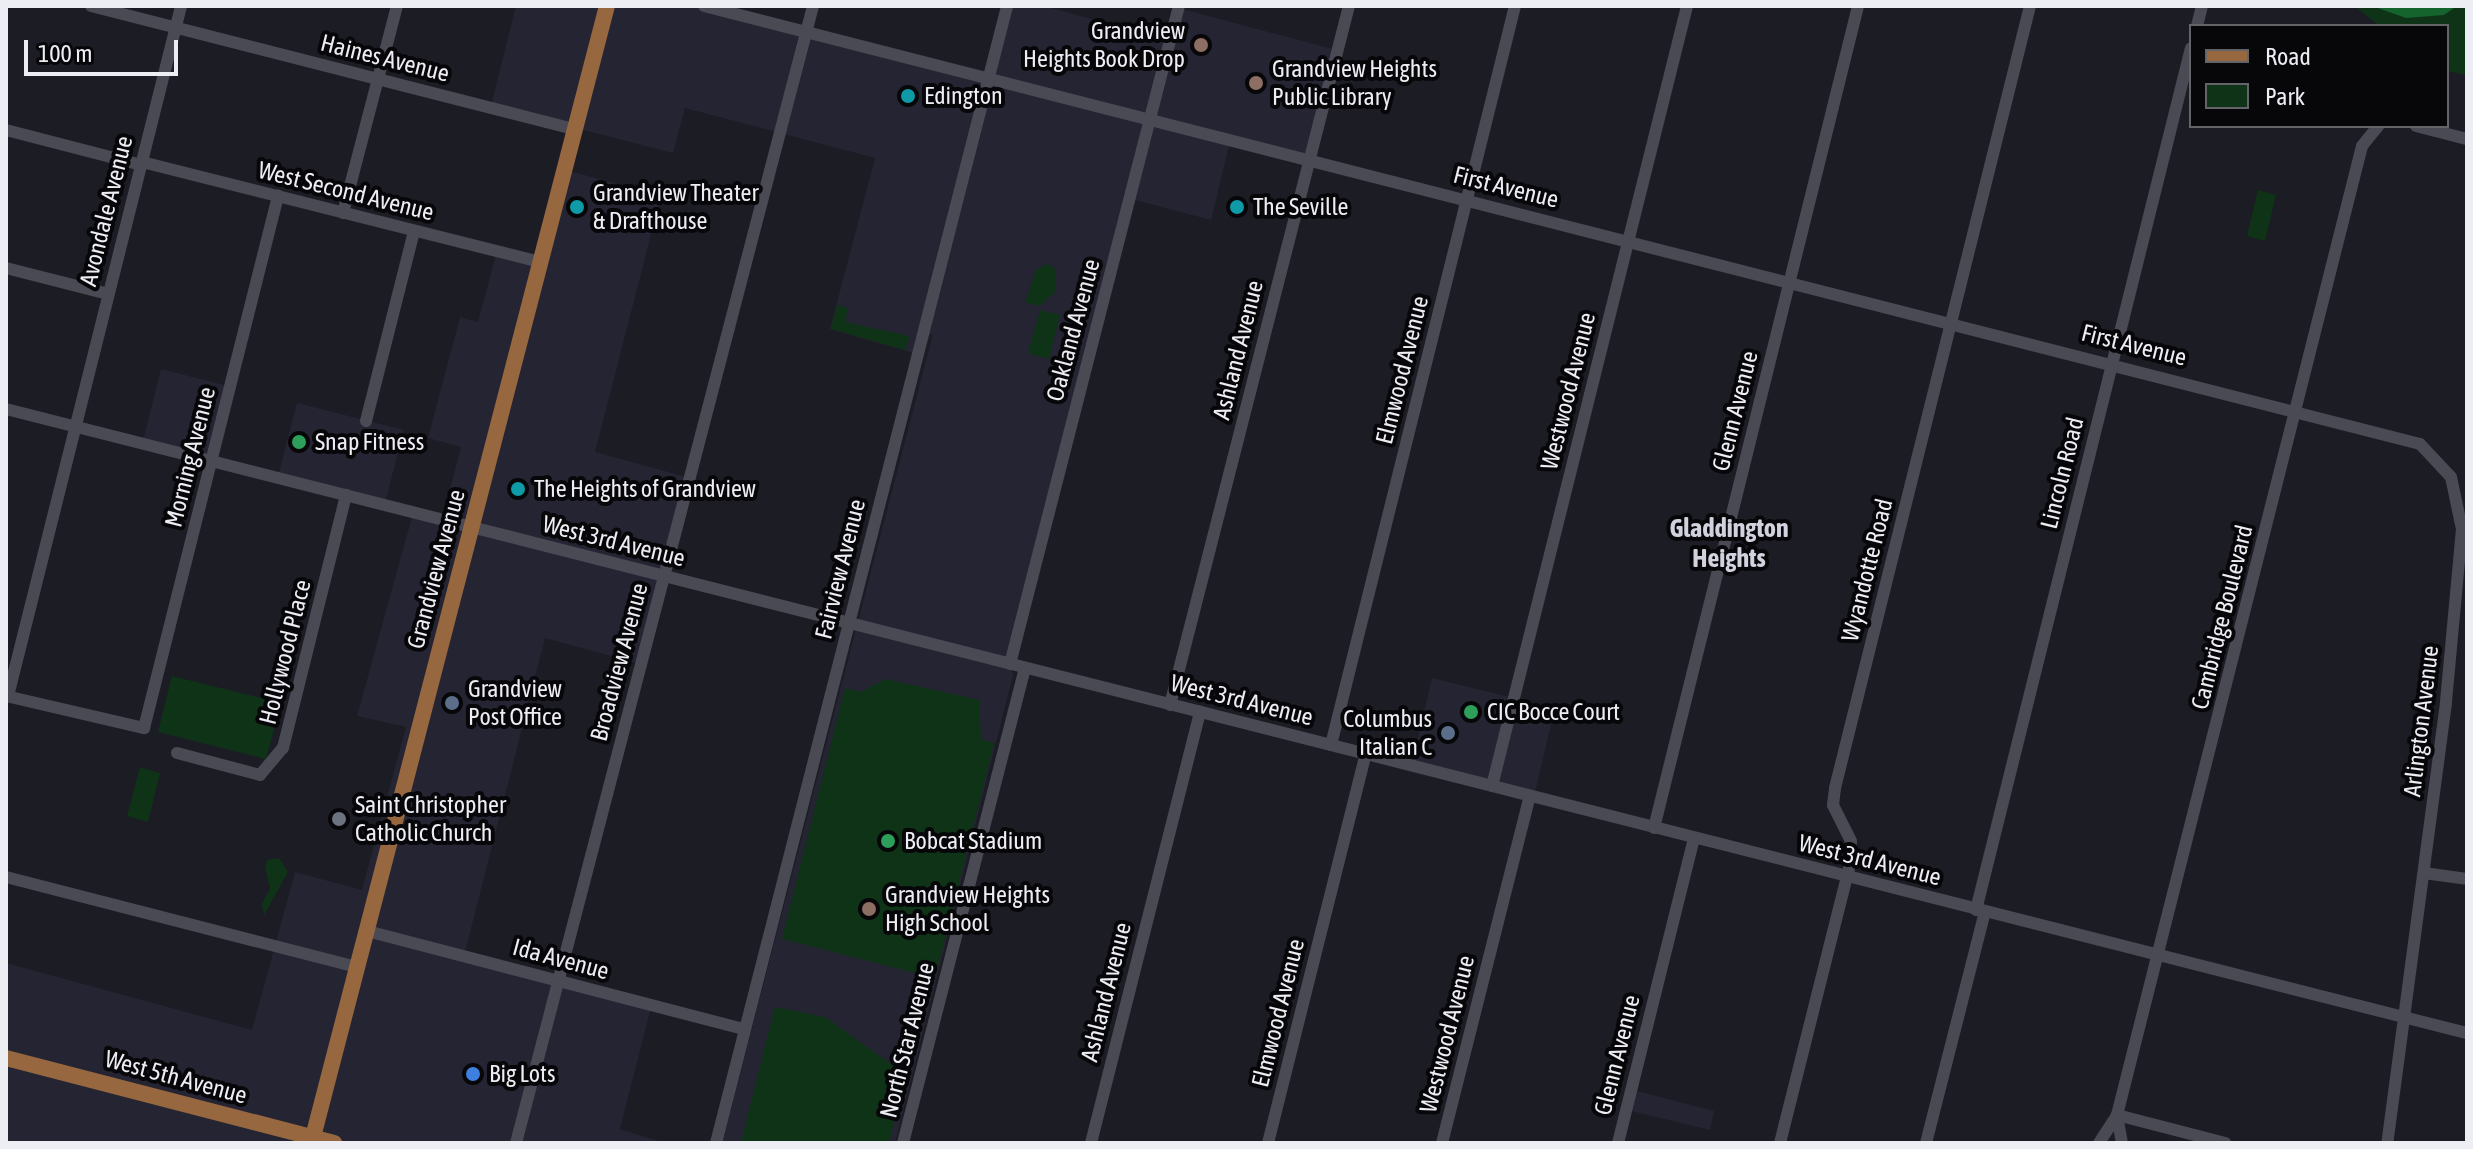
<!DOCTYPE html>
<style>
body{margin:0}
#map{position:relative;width:2473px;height:1149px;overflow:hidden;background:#1c1c25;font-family:"Asap Condensed",sans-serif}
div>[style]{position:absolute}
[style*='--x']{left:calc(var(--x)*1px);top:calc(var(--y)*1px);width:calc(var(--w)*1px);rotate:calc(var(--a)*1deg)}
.built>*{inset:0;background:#242433}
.green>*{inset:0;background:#0f3317}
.forest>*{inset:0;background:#15642d}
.minor>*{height:12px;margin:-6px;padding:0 6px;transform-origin:6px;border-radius:6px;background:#4a4a55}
.major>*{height:16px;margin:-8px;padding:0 8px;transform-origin:8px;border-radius:8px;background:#97673f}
.dots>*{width:22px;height:22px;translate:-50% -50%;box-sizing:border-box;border:4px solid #07070a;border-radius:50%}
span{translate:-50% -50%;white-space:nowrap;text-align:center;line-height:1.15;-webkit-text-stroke:8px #07070a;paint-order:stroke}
.poi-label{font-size:24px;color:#ededf4}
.right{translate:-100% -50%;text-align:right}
.left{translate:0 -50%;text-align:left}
.street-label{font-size:24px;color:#ededf4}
.neighbourhood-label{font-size:26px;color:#d2d2df;font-weight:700}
.frame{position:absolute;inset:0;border:8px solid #ededf4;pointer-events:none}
.legend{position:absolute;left:2189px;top:24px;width:260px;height:104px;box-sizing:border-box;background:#07070a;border:2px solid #636368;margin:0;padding:10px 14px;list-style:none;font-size:24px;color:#ededf4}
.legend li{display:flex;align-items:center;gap:16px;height:40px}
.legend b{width:40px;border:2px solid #636368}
.scale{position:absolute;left:24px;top:40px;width:154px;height:36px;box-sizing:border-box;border:4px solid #ededf4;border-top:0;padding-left:10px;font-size:24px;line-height:28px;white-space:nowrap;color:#ededf4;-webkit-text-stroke:6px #07070a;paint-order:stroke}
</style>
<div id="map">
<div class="built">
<div style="clip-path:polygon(516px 6px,698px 6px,988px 73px,1005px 6px,1044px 6px,1170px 40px,1179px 8px,1336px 50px,1309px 162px,1230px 142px,1211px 220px,1124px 197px,1007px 653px,1013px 675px,895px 1143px,722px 1143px,933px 334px,918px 338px,914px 353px,830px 329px,875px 158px,685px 108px,673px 153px,491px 106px)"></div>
<div style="clip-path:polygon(566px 170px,661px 196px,595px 452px,690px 478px,641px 664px,545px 638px,464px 956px,651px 1007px,620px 1129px,664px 1143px,6px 1143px,6px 963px,252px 1030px,295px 872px,362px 890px,406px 727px,357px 716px,413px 513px,442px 520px,461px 447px,428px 438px,460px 317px,478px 322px,496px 254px,540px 265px)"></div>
<div style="clip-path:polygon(161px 369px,232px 387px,213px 462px,142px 445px)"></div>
<div style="clip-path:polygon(297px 403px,404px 430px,384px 507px,277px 480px)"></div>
<div style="clip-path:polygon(1432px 678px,1555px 708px,1534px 796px,1411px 767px)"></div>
<div style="clip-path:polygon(1633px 1090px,1714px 1111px,1710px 1130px,1627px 1110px)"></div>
</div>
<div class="green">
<div style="clip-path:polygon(2354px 6px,2467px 6px,2467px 75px,2447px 71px,2447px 26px,2380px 26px)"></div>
<div style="clip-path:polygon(2258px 190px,2276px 195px,2265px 241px,2247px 236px)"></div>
<div style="clip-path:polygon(1047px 264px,1056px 269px,1055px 292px,1039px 306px,1025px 302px,1036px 270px)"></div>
<div style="clip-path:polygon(837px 305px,848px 308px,845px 322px,909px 336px,905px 350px,831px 329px)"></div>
<div style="clip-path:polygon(1040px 310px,1060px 315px,1049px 359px,1028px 353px)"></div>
<div style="clip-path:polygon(172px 676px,281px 703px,266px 759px,158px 732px)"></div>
<div style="clip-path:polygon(886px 679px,979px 700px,981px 739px,994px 743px,935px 978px,782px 939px,845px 688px,860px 692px)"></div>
<div style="clip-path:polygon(140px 767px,160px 773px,148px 822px,127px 816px)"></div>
<div style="clip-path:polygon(279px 858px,288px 872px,264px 915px,262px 904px,270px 889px,265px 867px,267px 860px)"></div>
<div style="clip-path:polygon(775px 1007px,825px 1017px,906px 1075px,889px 1143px,741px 1143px)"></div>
</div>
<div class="forest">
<div style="clip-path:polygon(2372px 6px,2457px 6px,2444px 15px,2406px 18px)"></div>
</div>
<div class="minor">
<div style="--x:91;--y:6;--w:499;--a:14.3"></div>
<div style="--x:704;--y:6;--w:1771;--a:14.32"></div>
<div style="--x:2420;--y:444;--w:45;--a:46.8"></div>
<div style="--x:2451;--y:477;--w:53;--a:78.1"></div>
<div style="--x:2462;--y:529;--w:175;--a:95.3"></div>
<div style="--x:2446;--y:703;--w:444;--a:97.6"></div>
<div style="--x:2197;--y:26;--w:21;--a:-76"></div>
<div style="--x:2416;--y:126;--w:53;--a:14.3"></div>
<div style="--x:6;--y:130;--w:139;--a:14.5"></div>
<div style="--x:142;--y:162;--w:410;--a:14.1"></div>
<div style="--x:343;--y:213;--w:214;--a:-75.4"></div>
<div style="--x:6;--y:268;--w:105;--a:14.3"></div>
<div style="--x:6;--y:409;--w:2539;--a:14.23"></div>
<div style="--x:366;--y:421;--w:196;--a:-75.8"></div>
<div style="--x:1010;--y:664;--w:679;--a:-75.6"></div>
<div style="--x:6;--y:696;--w:142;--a:13.1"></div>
<div style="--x:144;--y:728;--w:549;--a:-75.86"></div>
<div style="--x:8;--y:696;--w:711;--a:-75.92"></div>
<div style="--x:1170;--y:705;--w:722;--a:-75.64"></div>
<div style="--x:1331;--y:745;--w:762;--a:-76.02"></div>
<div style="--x:177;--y:753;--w:86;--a:14.8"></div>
<div style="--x:260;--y:775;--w:35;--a:-50"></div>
<div style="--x:283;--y:748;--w:261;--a:-76"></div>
<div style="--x:1492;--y:786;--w:804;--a:-75.96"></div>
<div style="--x:1654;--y:828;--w:847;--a:-76.06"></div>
<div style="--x:2424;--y:873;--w:43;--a:7.9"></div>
<div style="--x:6;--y:877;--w:362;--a:14.4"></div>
<div style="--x:1976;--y:910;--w:888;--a:-76"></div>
<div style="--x:367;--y:931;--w:390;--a:14.6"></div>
<div style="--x:2117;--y:1115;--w:112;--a:14.5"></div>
<div style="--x:2117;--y:1115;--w:28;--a:80"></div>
<div style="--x:516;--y:1143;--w:1175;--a:-75.36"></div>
<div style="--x:716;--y:1143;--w:1174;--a:-75.64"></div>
<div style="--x:903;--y:1143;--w:490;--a:-75.6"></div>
<div style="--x:1091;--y:1143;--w:445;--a:-75.8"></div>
<div style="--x:1268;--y:1143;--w:401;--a:-75.9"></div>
<div style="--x:1442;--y:1143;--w:358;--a:-75.8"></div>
<div style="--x:1618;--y:1143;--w:314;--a:-76"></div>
<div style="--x:1780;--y:1143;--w:287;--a:-75.9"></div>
<div style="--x:1850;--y:865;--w:24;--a:-88"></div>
<div style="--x:1851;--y:841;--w:40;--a:-116.6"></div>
<div style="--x:1833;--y:805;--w:17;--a:-83"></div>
<div style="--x:1835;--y:788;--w:806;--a:-76"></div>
<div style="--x:1926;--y:1143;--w:238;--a:-75.7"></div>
<div style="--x:2099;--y:1143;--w:33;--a:-57"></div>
<div style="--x:2117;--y:1115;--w:999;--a:-75.81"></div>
<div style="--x:2362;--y:146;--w:26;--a:-51"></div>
</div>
<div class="major">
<div style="--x:6;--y:1058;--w:339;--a:14.5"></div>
<div style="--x:313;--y:1137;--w:1169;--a:-75.43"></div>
</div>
<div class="dots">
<div style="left:1201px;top:45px;background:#8d6e63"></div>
<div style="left:1256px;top:83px;background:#8d6e63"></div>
<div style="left:908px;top:96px;background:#0f9aa8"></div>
<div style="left:577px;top:207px;background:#0f9aa8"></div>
<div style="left:1237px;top:207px;background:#0f9aa8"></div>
<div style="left:299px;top:442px;background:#2e9e5b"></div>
<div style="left:518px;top:489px;background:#0f9aa8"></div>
<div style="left:452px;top:703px;background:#5c6f8a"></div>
<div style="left:1471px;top:712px;background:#2e9e5b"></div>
<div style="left:1448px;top:733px;background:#5c6f8a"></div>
<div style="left:339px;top:819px;background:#6b7280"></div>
<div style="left:888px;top:841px;background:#2e9e5b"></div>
<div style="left:869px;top:909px;background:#8d6e63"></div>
<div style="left:473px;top:1074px;background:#3f7fe0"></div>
</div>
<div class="poi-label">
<span class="right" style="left:1185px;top:45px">Grandview<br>Heights Book Drop</span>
<span class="left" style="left:1272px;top:83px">Grandview Heights<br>Public Library</span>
<span class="left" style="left:924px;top:96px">Edington</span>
<span class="left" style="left:593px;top:207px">Grandview Theater<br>&amp; Drafthouse</span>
<span class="left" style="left:1253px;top:207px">The Seville</span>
<span class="left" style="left:315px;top:442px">Snap Fitness</span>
<span class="left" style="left:534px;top:489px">The Heights of Grandview</span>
<span class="left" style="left:468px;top:703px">Grandview<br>Post Office</span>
<span class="left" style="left:1487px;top:712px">CIC Bocce Court</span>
<span class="right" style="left:1432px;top:733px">Columbus<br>Italian C</span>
<span class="left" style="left:355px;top:819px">Saint Christopher<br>Catholic Church</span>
<span class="left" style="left:904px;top:841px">Bobcat Stadium</span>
<span class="left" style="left:885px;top:909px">Grandview Heights<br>High School</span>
<span class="left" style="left:489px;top:1074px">Big Lots</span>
</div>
<div class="street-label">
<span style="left:385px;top:58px;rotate:14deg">Haines Avenue</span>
<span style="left:1506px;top:187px;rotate:14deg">First Avenue</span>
<span style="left:346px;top:191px;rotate:14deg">West Second Avenue</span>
<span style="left:106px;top:211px;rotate:-76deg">Avondale Avenue</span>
<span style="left:1073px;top:330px;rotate:-75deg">Oakland Avenue</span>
<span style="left:2134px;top:345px;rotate:14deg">First Avenue</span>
<span style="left:1238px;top:350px;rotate:-76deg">Ashland Avenue</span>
<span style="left:1402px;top:370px;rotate:-76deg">Elmwood Avenue</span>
<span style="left:1568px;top:391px;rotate:-76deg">Westwood Avenue</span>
<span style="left:1735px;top:411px;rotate:-76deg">Glenn Avenue</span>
<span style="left:190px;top:457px;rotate:-76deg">Morning Avenue</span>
<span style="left:2062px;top:473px;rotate:-76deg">Lincoln Road</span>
<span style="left:614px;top:541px;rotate:14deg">West 3rd Avenue</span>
<span style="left:436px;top:569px;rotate:-75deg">Grandview Avenue</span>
<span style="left:840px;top:569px;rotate:-76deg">Fairview Avenue</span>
<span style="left:1867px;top:570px;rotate:-76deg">Wyandotte Road</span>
<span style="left:2222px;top:617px;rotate:-76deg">Cambridge Boulevard</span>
<span style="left:285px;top:652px;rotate:-76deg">Hollywood Place</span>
<span style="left:619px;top:662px;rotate:-75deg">Broadview Avenue</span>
<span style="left:1242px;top:700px;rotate:14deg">West 3rd Avenue</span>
<span style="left:2421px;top:721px;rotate:-83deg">Arlington Avenue</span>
<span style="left:1870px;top:860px;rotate:14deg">West 3rd Avenue</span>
<span style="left:561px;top:959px;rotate:15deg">Ida Avenue</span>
<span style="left:1106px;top:992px;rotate:-76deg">Ashland Avenue</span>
<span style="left:1278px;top:1013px;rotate:-76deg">Elmwood Avenue</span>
<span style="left:1447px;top:1034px;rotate:-76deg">Westwood Avenue</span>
<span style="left:907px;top:1040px;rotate:-76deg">North Star Avenue</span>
<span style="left:1617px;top:1055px;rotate:-76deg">Glenn Avenue</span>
<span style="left:176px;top:1077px;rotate:15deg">West 5th Avenue</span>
</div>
<div class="neighbourhood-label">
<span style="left:1729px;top:544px">Gladdington<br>Heights</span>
</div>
<div class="frame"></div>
<ul class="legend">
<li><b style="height:10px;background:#97673f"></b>Road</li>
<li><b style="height:22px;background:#0f3317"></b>Park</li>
</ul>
<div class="scale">100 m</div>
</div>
